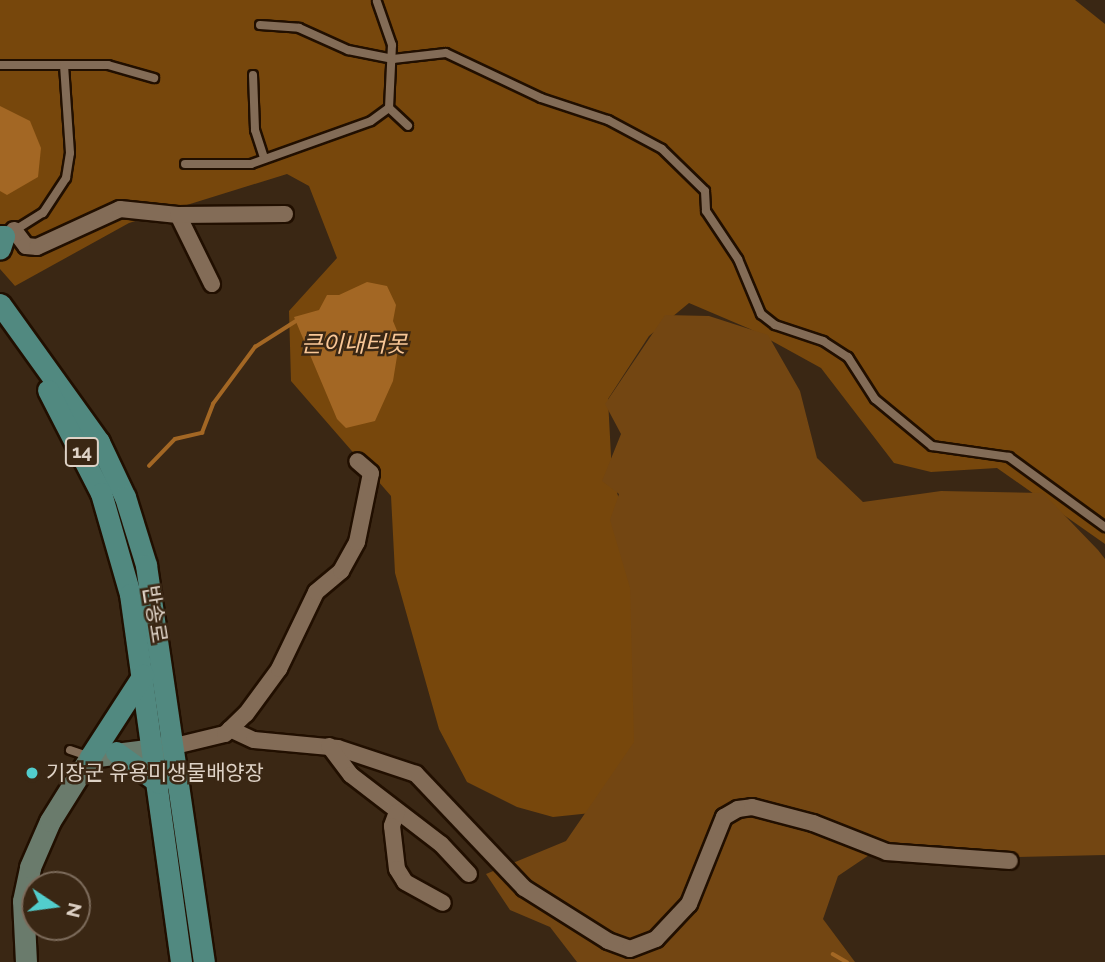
<!DOCTYPE html>
<meta charset="utf-8">
<style>
body{margin:0}
#map{position:relative;width:1105px;height:962px;overflow:hidden;background:#3a2714;font-family:Raleway,"Noto Sans KR",sans-serif}
div>[style]{position:absolute}
[style*='--x']{left:calc(var(--x)*1px);top:calc(var(--y)*1px);width:calc(var(--w)*1px);rotate:calc(var(--a)*1deg)}
.green>*{inset:0;background:#77470c}
.forest>*{inset:0;background:#734612}
.water>*{inset:0;background:#a36724}
.stream>*{height:3.5px;margin:-1.75px;padding:0 1.75px;transform-origin:1.75px;border-radius:1.75px;background:#a36724}
.roads{filter:drop-shadow(2px 0 #210f00) drop-shadow(-2px 0 #210f00) drop-shadow(0 2px #210f00) drop-shadow(0 -2px #210f00)}
.lane>*{height:8px;margin:-4px;padding:0 4px;transform-origin:4px;border-radius:4px;background:#836c57}
.street>*{height:16px;margin:-8px;padding:0 8px;transform-origin:8px;border-radius:8px;background:#836c57}
.secondary>*{height:21px;margin:-10.5px;padding:0 10.5px;transform-origin:10.5px;border-radius:10.5px;background:#6a7b6c}
.primary>*{height:21px;margin:-10.5px;padding:0 10.5px;transform-origin:10.5px;border-radius:10.5px;background:#518980}
.dots>*{width:19px;height:19px;translate:-50% -50%;box-sizing:border-box;border:4px solid #3a2714;border-radius:50%}
span{translate:-50% -50%;white-space:nowrap;text-align:center;line-height:1.15;-webkit-text-stroke:5px #3a2714;paint-order:stroke}
.shield-label span{padding:2px 5px;background:#3a2714;border:2px solid;border-radius:5px;-webkit-text-stroke-width:0}
.shield-label{font-size:19px;color:#ded2c6;font-weight:700}
.street-label{font-size:21px;color:#ded2c6}
.poi-label{font-size:21px;color:#ded2c6}
.left{translate:0 -50%;text-align:left}
.water-label{font-size:23px;color:#f9c797;font-style:italic}
.north{position:absolute;left:21px;top:871px;width:70px;height:70px;box-sizing:border-box;background:#3a2714;border:2px solid #7c6b5b;border-radius:50%;rotate:103deg;font-size:19px;font-weight:700;line-height:28px;text-align:center;color:#ded2c6}
.north::after{content:'';display:block;margin:auto;width:24px;height:32px;background:#52cdcc;clip-path:polygon(50% 0,100% 100%,50% 72%,0 100%)}
</style>
<div id="map">
<div class="green">
<div style="clip-path:polygon(0 0,1075px 0,1105px 24px,1105px 544px,997px 468px,931px 472px,894px 463px,821px 368px,750px 329px,689px 303px,649px 336px,608px 399px,612px 475px,643px 583px,645px 753px,620px 810px,553px 817px,517px 807px,467px 782px,439px 729px,395px 573px,391px 496px,291px 381px,289px 311px,337px 258px,309px 186px,287px 174px,129px 223px,15px 286px,0 269px)"></div>
</div>
<div class="forest">
<div style="clip-path:polygon(665px 315px,709px 316px,768px 335px,800px 391px,817px 458px,863px 502px,941px 491px,1043px 493px,1098px 550px,1105px 559px,1105px 855px,1017px 857px,939px 845px,881px 847px,838px 876px,823px 919px,855px 962px,577px 962px,550px 927px,510px 910px,486px 874px,566px 841px,634px 742px,630px 588px,610px 520px,619px 494px,602px 481px,621px 434px,605px 404px)"></div>
</div>
<div class="water">
<div style="clip-path:polygon(0 106px,30px 121px,41px 148px,38px 177px,7px 195px,0 191px)"></div>
<div style="clip-path:polygon(367px 282px,387px 286px,396px 305px,393px 321px,400px 338px,393px 381px,375px 421px,346px 428px,337px 419px,294px 317px,319px 310px,327px 295px,339px 295px)"></div>
</div>
<div class="stream">
<div style="--x:149;--y:466;--w:37;--a:-46"></div>
<div style="--x:175;--y:439;--w:28;--a:-13"></div>
<div style="--x:202;--y:433;--w:31;--a:-69"></div>
<div style="--x:213;--y:404;--w:71;--a:-53.6"></div>
<div style="--x:255;--y:347;--w:49;--a:-32.4"></div>
<div style="--x:833;--y:954;--w:16;--a:30"></div>
</div>
<div class="roads">
<div class="lane">
<div style="--x:260;--y:25;--w:39;--a:4"></div>
<div style="--x:299;--y:28;--w:54;--a:24.2"></div>
<div style="--x:348;--y:50;--w:46;--a:11.3"></div>
<div style="--x:393;--y:59;--w:53;--a:-6.5"></div>
<div style="--x:446;--y:53;--w:105;--a:25.3"></div>
<div style="--x:541;--y:98;--w:71;--a:18.2"></div>
<div style="--x:608;--y:120;--w:61;--a:28.2"></div>
<div style="--x:662;--y:149;--w:60;--a:44.3"></div>
<div style="--x:705;--y:191;--w:20;--a:87"></div>
<div style="--x:706;--y:211;--w:58;--a:56.3"></div>
<div style="--x:738;--y:259;--w:60;--a:67.3"></div>
<div style="--x:761;--y:314;--w:18;--a:38"></div>
<div style="--x:775;--y:325;--w:51;--a:18.4"></div>
<div style="--x:823;--y:341;--w:30;--a:33"></div>
<div style="--x:848;--y:357;--w:50;--a:57.3"></div>
<div style="--x:875;--y:399;--w:74;--a:39.5"></div>
<div style="--x:932;--y:446;--w:78;--a:8.1"></div>
<div style="--x:1009;--y:457;--w:119;--a:36.1"></div>
<div style="--x:0;--y:65;--w:64;--a:0"></div>
<div style="--x:253;--y:75;--w:55;--a:87.9"></div>
<div style="--x:255;--y:130;--w:28;--a:72"></div>
<div style="--x:389;--y:108;--w:26;--a:43"></div>
<div style="--x:185;--y:164;--w:66;--a:0"></div>
<div style="--x:251;--y:164;--w:127;--a:-19.7"></div>
<div style="--x:371;--y:121;--w:22;--a:-36"></div>
<div style="--x:389;--y:108;--w:63;--a:-87.3"></div>
<div style="--x:392;--y:45;--w:46;--a:-109.2"></div>
<div style="--x:12;--y:232;--w:36;--a:-32"></div>
<div style="--x:43;--y:213;--w:42;--a:-56.7"></div>
<div style="--x:66;--y:178;--w:25;--a:-81"></div>
<div style="--x:70;--y:153;--w:88;--a:-93.9"></div>
<div style="--x:64;--y:65;--w:44;--a:0"></div>
<div style="--x:108;--y:65;--w:48;--a:15.8"></div>
<div style="--x:70;--y:750;--w:21;--a:19"></div>
</div>
<div class="street">
<div style="--x:178;--y:215;--w:77;--a:63.8"></div>
<div style="--x:14;--y:230;--w:20;--a:53"></div>
<div style="--x:26;--y:246;--w:11;--a:5"></div>
<div style="--x:37;--y:247;--w:91;--a:-24.6"></div>
<div style="--x:120;--y:209;--w:58;--a:5.9"></div>
<div style="--x:178;--y:215;--w:107;--a:-0.5"></div>
<div style="--x:230;--y:729;--w:26;--a:25"></div>
<div style="--x:254;--y:740;--w:84;--a:5.4"></div>
<div style="--x:338;--y:748;--w:82;--a:18.4"></div>
<div style="--x:416;--y:774;--w:157;--a:46.5"></div>
<div style="--x:524;--y:888;--w:99;--a:32.2"></div>
<div style="--x:608;--y:941;--w:23;--a:20"></div>
<div style="--x:630;--y:949;--w:28;--a:-21"></div>
<div style="--x:656;--y:939;--w:48;--a:-46.7"></div>
<div style="--x:689;--y:904;--w:94;--a:-68.1"></div>
<div style="--x:724;--y:817;--w:16;--a:-30"></div>
<div style="--x:738;--y:809;--w:14;--a:-8"></div>
<div style="--x:752;--y:807;--w:63;--a:14.7"></div>
<div style="--x:813;--y:823;--w:79;--a:21.4"></div>
<div style="--x:887;--y:852;--w:123;--a:4.2"></div>
<div style="--x:175;--y:746;--w:51;--a:-13.5"></div>
<div style="--x:225;--y:734;--w:29;--a:-44"></div>
<div style="--x:246;--y:714;--w:56;--a:-53.7"></div>
<div style="--x:279;--y:669;--w:85;--a:-64.3"></div>
<div style="--x:316;--y:592;--w:33;--a:-40"></div>
<div style="--x:341;--y:571;--w:33;--a:-61"></div>
<div style="--x:357;--y:542;--w:70;--a:-78.5"></div>
<div style="--x:371;--y:473;--w:18;--a:-139"></div>
<div style="--x:329;--y:746;--w:36;--a:53"></div>
<div style="--x:351;--y:775;--w:113;--a:37.5"></div>
<div style="--x:441;--y:844;--w:41;--a:47"></div>
<div style="--x:397;--y:812;--w:15;--a:110"></div>
<div style="--x:392;--y:826;--w:43;--a:83.4"></div>
<div style="--x:397;--y:869;--w:15;--a:58"></div>
<div style="--x:405;--y:882;--w:43;--a:28.9"></div>
</div>
<div class="secondary">
<div style="--x:26;--y:962;--w:61;--a:-92.8"></div>
<div style="--x:23;--y:901;--w:35;--a:-78"></div>
<div style="--x:30;--y:867;--w:50;--a:-66.5"></div>
<div style="--x:50;--y:821;--w:75;--a:-58"></div>
<div style="--x:90;--y:757;--w:81;--a:-7.1"></div>
</div>
<div class="primary">
<div style="--x:0;--y:236;--w:4;--a:0"></div>
<div style="--x:4;--y:236;--w:13;--a:108"></div>
<div style="--x:0;--y:304;--w:170;--a:54.3"></div>
<div style="--x:99;--y:442;--w:61;--a:64.7"></div>
<div style="--x:125;--y:497;--w:71;--a:72.8"></div>
<div style="--x:146;--y:565;--w:401;--a:81.7"></div>
<div style="--x:48;--y:390;--w:116;--a:62.8"></div>
<div style="--x:101;--y:493;--w:105;--a:74"></div>
<div style="--x:130;--y:594;--w:372;--a:82.1"></div>
<div style="--x:116;--y:752;--w:53;--a:35.8"></div>
<div style="--x:90;--y:757;--w:98;--a:-57.1"></div>
</div>
</div>
<div class="dots">
<div style="left:32px;top:773px;background:#52cdcc"></div>
</div>
<div class="shield-label">
<span style="left:82px;top:452px">14</span>
</div>
<div class="street-label">
<span style="left:155px;top:614px;rotate:81deg">반송로</span>
</div>
<div class="poi-label">
<span class="left" style="left:46px;top:773px">기장군 유용미생물배양장</span>
</div>
<div class="water-label">
<span style="left:354px;top:344px">큰이내터못</span>
</div>
<div class="north">N</div>
</div>
